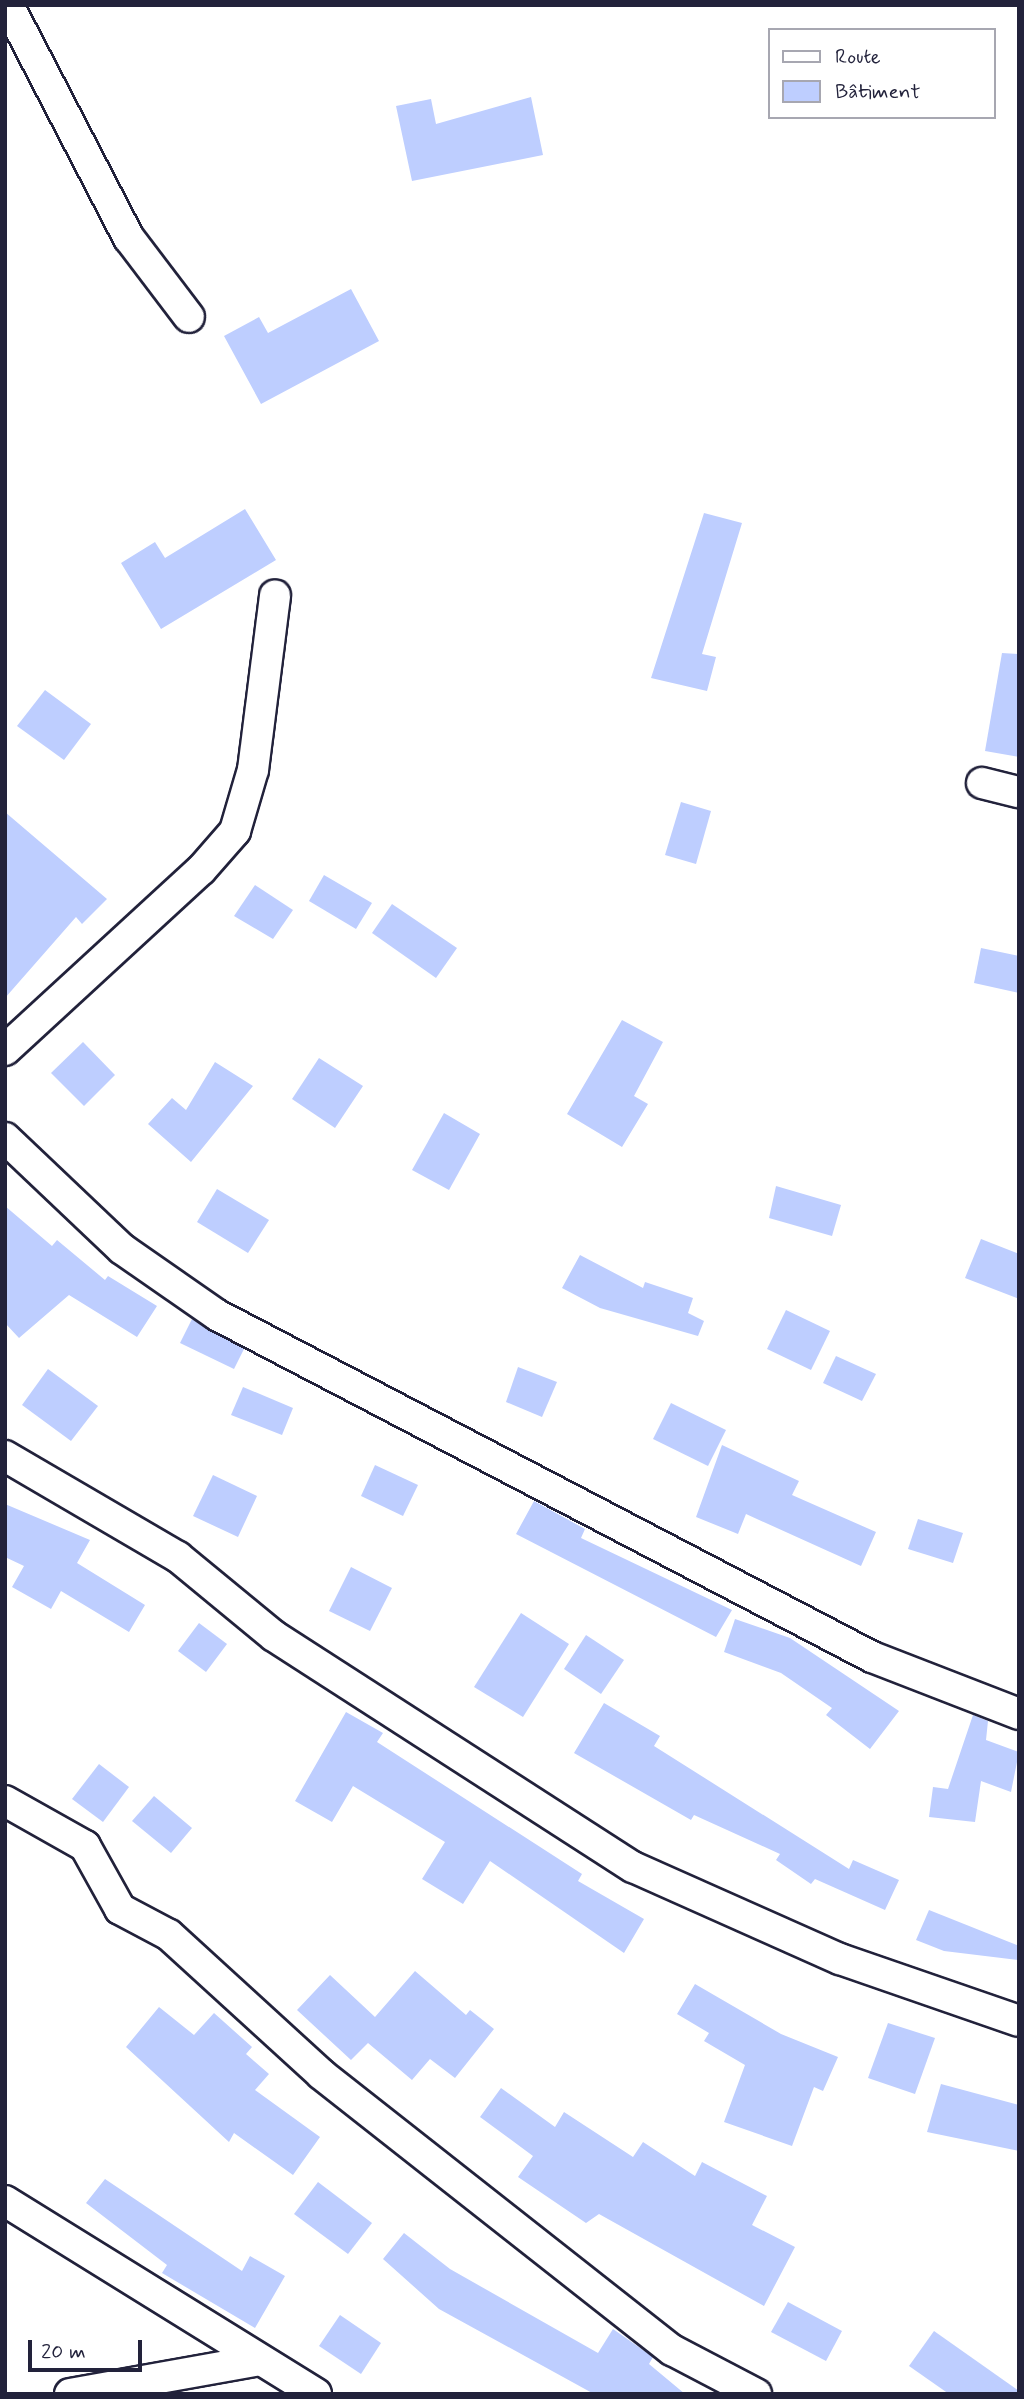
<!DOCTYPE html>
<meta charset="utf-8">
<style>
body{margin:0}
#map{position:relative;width:1024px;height:2399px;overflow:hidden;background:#fff;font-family:Mynerve,sans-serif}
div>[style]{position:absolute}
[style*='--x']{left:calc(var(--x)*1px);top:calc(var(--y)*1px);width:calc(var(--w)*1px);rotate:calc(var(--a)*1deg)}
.building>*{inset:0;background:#beceff}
.roads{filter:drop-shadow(2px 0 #22223b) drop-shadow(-2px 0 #22223b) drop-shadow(0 2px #22223b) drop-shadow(0 -2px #22223b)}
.street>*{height:30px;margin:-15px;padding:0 15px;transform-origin:15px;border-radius:15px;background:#fff}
span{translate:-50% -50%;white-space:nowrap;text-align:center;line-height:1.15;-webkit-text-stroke:7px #fff;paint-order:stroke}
.frame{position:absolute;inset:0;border:7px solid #22223b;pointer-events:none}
.legend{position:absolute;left:768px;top:28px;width:228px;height:91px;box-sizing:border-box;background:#fff;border:2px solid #a7a7b1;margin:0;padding:9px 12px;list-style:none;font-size:21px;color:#22223b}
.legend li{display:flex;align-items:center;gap:14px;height:35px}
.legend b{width:35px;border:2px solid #a7a7b1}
.scale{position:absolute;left:28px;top:2340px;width:114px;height:32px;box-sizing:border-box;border:4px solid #22223b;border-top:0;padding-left:9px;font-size:21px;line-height:24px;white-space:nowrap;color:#22223b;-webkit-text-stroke:5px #fff;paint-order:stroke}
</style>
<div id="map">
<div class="building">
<div style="clip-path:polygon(531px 97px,543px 155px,412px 181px,396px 106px,431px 99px,436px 124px)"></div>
<div style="clip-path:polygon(351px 289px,379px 341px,261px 404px,224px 336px,259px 317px,268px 333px)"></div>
<div style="clip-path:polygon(245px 509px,276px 560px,161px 629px,121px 563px,155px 542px,165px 558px)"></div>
<div style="clip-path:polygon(704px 513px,742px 523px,702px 654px,716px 657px,707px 691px,651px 678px)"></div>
<div style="clip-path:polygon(1002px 653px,1019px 654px,1019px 757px,985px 751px)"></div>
<div style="clip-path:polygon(45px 690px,91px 724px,64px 760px,17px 726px)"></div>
<div style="clip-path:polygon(681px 802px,711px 811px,696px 864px,665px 855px)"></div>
<div style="clip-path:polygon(5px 812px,107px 899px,82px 924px,76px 917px,5px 998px)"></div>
<div style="clip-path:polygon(324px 875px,372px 903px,356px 929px,309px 901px)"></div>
<div style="clip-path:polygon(255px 885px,293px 910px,273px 939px,234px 916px)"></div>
<div style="clip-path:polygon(392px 904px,457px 948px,436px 978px,372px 933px)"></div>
<div style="clip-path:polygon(981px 948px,1019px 956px,1019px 993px,974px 983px)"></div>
<div style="clip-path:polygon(622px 1020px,663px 1042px,634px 1096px,648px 1104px,622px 1147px,567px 1114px)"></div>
<div style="clip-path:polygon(83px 1042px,115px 1075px,84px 1106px,51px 1073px)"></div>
<div style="clip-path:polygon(319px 1058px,363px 1086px,335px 1128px,292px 1099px)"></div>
<div style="clip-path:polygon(215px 1062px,253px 1086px,191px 1162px,148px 1124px,172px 1098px,186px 1110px)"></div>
<div style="clip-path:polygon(444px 1113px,480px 1134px,449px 1190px,412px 1170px)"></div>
<div style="clip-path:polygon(776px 1186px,841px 1205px,832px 1236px,769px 1218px)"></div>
<div style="clip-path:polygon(217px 1189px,269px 1220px,248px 1253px,197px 1222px)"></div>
<div style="clip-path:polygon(5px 1206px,52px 1246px,57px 1240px,105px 1280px,108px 1276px,157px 1306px,137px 1337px,69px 1295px,19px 1338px,5px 1323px)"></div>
<div style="clip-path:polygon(981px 1239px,1019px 1254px,1019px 1299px,965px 1278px)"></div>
<div style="clip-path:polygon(580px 1255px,643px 1288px,645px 1282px,693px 1298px,688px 1313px,704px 1321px,698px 1336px,600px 1308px,562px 1288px)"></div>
<div style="clip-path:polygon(786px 1310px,830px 1331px,811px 1370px,767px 1349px)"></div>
<div style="clip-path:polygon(192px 1319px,244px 1349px,234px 1369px,180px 1343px)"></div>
<div style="clip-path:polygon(836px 1356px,876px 1374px,862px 1401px,823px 1383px)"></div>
<div style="clip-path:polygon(518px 1367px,557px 1382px,542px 1417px,506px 1402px)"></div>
<div style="clip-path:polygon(48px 1369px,98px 1406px,71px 1441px,22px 1405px)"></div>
<div style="clip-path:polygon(243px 1387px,293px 1408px,282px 1435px,231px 1415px)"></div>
<div style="clip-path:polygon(671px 1403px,726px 1430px,708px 1466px,653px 1439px)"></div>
<div style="clip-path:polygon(722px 1445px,799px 1481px,792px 1495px,876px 1532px,861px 1566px,746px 1514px,738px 1534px,696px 1517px)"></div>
<div style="clip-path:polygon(375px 1465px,418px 1485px,403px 1516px,361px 1496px)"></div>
<div style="clip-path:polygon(213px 1475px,257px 1496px,238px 1537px,193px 1516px)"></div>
<div style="clip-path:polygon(534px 1501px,585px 1529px,581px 1538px,732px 1610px,716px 1637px,516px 1534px)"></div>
<div style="clip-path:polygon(5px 1504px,90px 1540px,77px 1563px,145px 1605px,129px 1632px,61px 1591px,51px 1609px,12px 1587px,24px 1566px,5px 1557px)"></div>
<div style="clip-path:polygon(918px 1519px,963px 1533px,953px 1563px,908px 1549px)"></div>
<div style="clip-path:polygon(351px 1567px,392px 1588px,370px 1631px,329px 1611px)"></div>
<div style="clip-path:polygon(521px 1613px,569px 1644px,523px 1717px,474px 1687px)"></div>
<div style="clip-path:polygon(735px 1619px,790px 1638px,899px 1711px,870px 1749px,826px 1715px,832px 1708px,781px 1673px,724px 1652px)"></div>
<div style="clip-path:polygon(199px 1623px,227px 1644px,206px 1672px,178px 1651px)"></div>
<div style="clip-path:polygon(586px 1635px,624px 1660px,601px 1694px,564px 1669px)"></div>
<div style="clip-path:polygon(604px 1703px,660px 1736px,654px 1746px,849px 1869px,853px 1860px,899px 1880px,885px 1910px,815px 1879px,811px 1884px,776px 1860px,780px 1854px,694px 1815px,691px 1820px,574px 1753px)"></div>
<div style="clip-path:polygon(346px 1712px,383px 1733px,377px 1742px,582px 1874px,578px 1881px,644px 1919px,624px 1953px,490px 1861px,463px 1904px,422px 1879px,445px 1842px,353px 1786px,332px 1822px,295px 1801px)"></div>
<div style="clip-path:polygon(973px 1715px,988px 1721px,986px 1740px,1019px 1752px,1011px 1792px,981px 1781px,975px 1822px,929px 1817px,933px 1787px,948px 1789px)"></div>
<div style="clip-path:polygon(99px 1764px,129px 1787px,103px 1822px,72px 1799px)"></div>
<div style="clip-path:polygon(154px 1796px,192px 1828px,171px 1853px,132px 1821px)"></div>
<div style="clip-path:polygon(929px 1910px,1019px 1946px,1019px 1960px,944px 1951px,916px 1940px)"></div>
<div style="clip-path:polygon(415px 1971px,466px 2015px,470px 2010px,494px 2029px,455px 2078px,430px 2059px,412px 2080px,368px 2043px,351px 2060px,297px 2010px,330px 1975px,375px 2017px)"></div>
<div style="clip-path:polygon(695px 1984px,781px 2034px,838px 2057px,823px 2091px,814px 2087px,792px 2146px,724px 2122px,745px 2065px,704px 2041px,709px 2033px,677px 2014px)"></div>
<div style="clip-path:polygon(159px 2007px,194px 2035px,214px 2013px,252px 2047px,246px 2054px,269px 2074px,255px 2090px,320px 2137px,293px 2175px,234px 2133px,229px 2142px,126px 2047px)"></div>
<div style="clip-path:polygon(888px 2023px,935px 2038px,915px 2094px,868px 2078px)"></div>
<div style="clip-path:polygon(941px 2084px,1019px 2105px,1019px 2151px,927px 2132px)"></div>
<div style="clip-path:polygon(501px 2088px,555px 2127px,564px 2112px,633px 2157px,643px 2142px,695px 2176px,702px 2162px,767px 2196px,752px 2225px,795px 2247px,764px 2306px,599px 2214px,586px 2223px,518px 2177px,533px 2156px,480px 2117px)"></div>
<div style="clip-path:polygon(105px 2179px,242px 2271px,250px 2256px,285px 2276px,255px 2328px,162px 2273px,167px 2265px,86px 2203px)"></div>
<div style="clip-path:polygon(318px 2182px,372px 2223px,348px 2254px,294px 2214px)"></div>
<div style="clip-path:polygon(404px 2233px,450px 2269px,598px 2353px,613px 2329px,653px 2357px,649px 2364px,685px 2394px,594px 2394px,439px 2309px,383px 2259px)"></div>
<div style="clip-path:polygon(788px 2302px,842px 2331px,826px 2361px,771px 2332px)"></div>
<div style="clip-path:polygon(340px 2315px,381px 2343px,361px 2374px,319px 2346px)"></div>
<div style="clip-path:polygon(934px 2331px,1019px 2391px,1019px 2394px,949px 2394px,909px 2366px)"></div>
</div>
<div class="roads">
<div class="street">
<div style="--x:8;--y:5;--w:263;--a:62.6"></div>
<div style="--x:129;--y:238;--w:99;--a:52.8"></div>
<div style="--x:982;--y:783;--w:38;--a:14"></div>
<div style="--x:5;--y:1050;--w:266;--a:-42.6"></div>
<div style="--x:201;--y:870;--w:52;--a:-48.9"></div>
<div style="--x:235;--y:831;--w:64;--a:-73.6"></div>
<div style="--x:253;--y:770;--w:176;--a:-82.8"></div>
<div style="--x:5;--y:1138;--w:161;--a:43.5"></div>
<div style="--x:122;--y:1249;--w:116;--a:34.8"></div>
<div style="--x:217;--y:1315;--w:739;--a:27.57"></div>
<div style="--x:872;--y:1657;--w:158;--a:21.2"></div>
<div style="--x:5;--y:1456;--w:200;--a:30.3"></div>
<div style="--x:178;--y:1557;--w:124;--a:39.5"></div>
<div style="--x:274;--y:1636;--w:427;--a:32.8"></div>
<div style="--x:633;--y:1867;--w:227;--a:24"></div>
<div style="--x:840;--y:1959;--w:189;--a:19.1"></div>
<div style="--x:5;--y:1801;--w:92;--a:29.4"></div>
<div style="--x:85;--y:1846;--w:72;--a:60.9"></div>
<div style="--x:120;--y:1909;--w:55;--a:28"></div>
<div style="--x:169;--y:1935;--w:206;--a:42.4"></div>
<div style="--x:321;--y:2074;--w:447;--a:38.2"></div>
<div style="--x:672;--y:2350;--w:95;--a:27.6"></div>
<div style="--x:5;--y:2201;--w:366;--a:31.8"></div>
<div style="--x:70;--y:2394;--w:189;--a:-10.1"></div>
</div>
</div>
<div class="frame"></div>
<ul class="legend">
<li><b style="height:9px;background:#fff"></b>Route</li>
<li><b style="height:19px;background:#beceff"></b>Bâtiment</li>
</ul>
<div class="scale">20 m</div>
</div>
